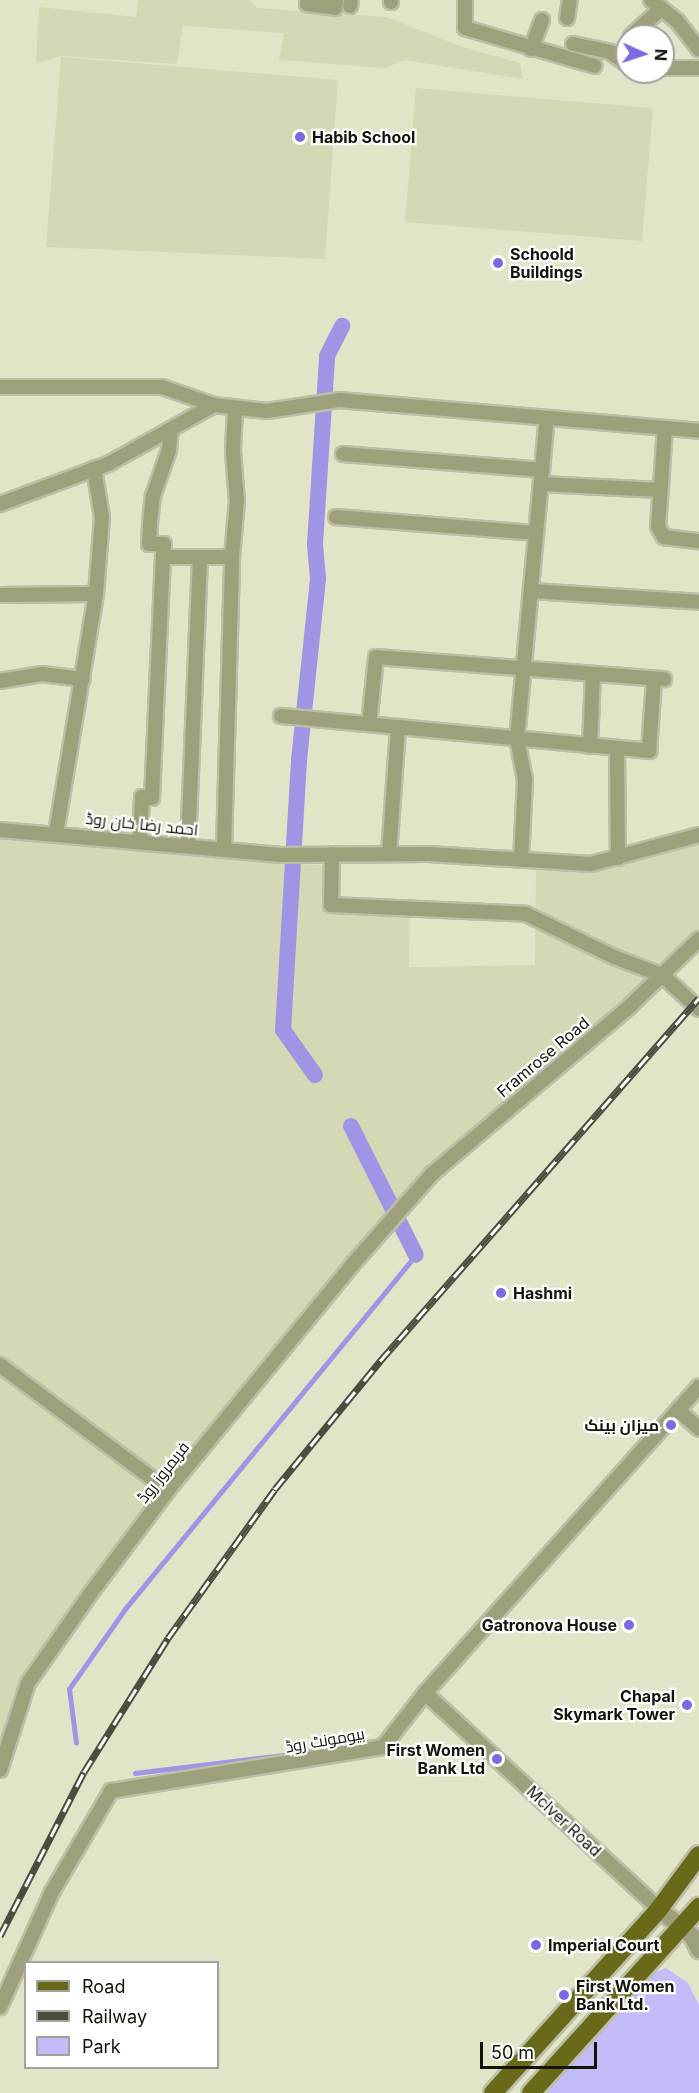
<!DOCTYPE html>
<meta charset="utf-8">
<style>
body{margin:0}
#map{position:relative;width:699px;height:2093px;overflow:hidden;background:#e2e4c8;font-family:Inter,Cairo,sans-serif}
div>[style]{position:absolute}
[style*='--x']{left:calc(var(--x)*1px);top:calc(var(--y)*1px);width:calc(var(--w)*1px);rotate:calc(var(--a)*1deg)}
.built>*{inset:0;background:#d5d8b5}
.green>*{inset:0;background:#c3bcf9}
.stream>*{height:4.5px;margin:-2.25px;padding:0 2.25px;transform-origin:2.25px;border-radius:2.25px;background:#a095e5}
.canal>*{height:16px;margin:-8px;padding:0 8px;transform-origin:8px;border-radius:8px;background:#a095e5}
.roads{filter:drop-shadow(2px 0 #bdbea6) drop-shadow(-2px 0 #bdbea6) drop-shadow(0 2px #bdbea6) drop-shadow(0 -2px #bdbea6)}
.minor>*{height:14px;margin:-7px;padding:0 7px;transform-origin:7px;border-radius:7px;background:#9ea07b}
.tertiary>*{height:16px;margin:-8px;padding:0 8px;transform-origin:8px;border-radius:8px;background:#9ea07b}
.primary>*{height:18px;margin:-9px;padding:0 9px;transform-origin:9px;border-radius:9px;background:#686919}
.rail>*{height:7px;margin-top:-3.5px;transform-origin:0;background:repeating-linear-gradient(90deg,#fff 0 14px,#4c4d3e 0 28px);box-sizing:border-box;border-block:2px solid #4c4d3e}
.dots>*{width:16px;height:16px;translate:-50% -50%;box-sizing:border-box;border:3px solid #fff;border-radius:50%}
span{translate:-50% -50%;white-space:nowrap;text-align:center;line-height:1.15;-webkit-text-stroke:4.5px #fff;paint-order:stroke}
.poi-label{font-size:16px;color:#131309;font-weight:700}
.left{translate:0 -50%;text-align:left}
.right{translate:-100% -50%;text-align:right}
.street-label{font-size:16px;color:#131309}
.legend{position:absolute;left:24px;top:1961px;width:195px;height:108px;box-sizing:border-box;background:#fff;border:2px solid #a1a19d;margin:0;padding:8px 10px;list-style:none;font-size:18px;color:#131309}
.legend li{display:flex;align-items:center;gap:12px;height:30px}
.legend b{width:30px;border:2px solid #a1a19d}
.north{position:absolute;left:615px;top:24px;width:60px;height:60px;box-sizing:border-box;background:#fff;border:2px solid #a1a19d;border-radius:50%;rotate:93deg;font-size:16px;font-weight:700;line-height:24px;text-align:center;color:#131309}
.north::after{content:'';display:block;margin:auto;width:21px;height:27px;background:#8067e2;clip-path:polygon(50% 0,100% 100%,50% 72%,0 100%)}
.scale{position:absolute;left:480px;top:2042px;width:117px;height:27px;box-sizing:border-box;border:3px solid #131309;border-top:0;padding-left:8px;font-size:18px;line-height:21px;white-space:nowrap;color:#131309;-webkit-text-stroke:4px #fff;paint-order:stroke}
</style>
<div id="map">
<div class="built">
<div style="clip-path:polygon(138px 0,249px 0,257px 8px,386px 17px,463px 47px,520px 63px,523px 79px,404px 60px,385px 68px,279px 60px,284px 33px,183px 26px,177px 64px,60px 56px,36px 64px,39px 7px,136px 17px)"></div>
<div style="clip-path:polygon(61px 57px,338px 80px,325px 259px,46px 247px)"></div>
<div style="clip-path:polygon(416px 88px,653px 108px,642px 241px,405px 222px)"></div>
<div style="clip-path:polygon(0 829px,91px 835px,277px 864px,323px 865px,331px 905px,410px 908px,409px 967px,535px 965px,536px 861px,591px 864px,699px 835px,699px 939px,432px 1174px,169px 1488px,29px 1683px,0 1766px)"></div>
</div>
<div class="green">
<div style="clip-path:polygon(666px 1968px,688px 1983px,699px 2005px,699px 2093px,535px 2093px,655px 1972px)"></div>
</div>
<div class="stream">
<div style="--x:76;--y:1743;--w:54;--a:-97.4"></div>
<div style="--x:69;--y:1689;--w:98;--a:-55"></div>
<div style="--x:125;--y:1609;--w:458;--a:-50.6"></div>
<div style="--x:135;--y:1773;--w:190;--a:-6.9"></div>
</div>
<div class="canal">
<div style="--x:315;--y:1075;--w:55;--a:-125.4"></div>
<div style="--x:283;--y:1030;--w:270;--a:-86.6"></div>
<div style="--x:299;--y:760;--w:182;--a:-84"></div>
<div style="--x:318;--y:579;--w:35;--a:-95"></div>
<div style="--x:315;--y:544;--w:188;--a:-86.3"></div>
<div style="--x:327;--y:356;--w:34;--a:-63"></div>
<div style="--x:351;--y:1126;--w:144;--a:63.3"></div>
</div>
<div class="roads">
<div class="minor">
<div style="--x:308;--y:0;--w:4;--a:104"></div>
<div style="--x:307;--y:4;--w:28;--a:8"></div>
<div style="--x:335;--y:8;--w:8;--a:-83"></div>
<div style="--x:465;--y:0;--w:28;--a:90"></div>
<div style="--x:465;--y:28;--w:135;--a:16.3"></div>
<div style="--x:651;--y:0;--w:33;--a:39"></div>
<div style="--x:677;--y:21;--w:36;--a:52"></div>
<div style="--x:391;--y:2;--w:2;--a:-90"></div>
<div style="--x:350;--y:6;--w:6;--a:-81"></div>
<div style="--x:567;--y:18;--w:18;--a:-81"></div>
<div style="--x:631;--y:36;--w:40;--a:-42"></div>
<div style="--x:573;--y:44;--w:38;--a:12"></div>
<div style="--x:610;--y:52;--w:21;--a:35"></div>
<div style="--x:531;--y:49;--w:31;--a:-69"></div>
<div style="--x:663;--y:68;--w:36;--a:0"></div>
<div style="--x:0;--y:387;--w:162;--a:0"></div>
<div style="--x:162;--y:387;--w:55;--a:19.1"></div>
<div style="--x:665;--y:428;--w:99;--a:94"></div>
<div style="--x:658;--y:527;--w:12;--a:59"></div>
<div style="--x:664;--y:537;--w:35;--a:7"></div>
<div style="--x:343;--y:454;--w:200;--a:4.6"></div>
<div style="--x:542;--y:484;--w:117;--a:2.9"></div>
<div style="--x:0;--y:504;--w:115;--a:-20.3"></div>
<div style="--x:108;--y:464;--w:121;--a:-29.1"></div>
<div style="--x:214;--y:405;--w:53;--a:6.5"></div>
<div style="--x:267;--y:411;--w:74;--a:-8.6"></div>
<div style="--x:340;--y:400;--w:360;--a:4.9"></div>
<div style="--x:336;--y:517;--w:201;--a:4.6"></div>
<div style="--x:163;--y:557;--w:69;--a:0"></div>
<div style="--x:531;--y:591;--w:168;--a:3.7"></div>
<div style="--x:0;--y:595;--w:96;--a:-0.6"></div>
<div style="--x:0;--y:681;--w:43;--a:-9.5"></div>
<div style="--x:42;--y:674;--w:41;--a:7"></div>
<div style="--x:281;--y:716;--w:370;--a:5.4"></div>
<div style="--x:649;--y:751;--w:72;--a:-86"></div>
<div style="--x:369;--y:724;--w:67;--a:-84"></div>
<div style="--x:376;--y:657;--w:289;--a:4.4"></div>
<div style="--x:590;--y:746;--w:71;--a:-87.6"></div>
<div style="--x:617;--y:748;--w:110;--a:89.5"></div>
<div style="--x:0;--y:830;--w:282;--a:5.1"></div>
<div style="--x:281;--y:855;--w:147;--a:-0.4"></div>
<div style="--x:428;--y:854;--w:163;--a:3.5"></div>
<div style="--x:591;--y:864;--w:112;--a:-15"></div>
<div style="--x:56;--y:833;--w:242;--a:-80.5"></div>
<div style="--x:96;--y:594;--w:77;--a:-85.5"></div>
<div style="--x:102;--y:517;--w:49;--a:-99.5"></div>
<div style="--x:140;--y:840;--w:43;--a:-87.3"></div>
<div style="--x:142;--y:797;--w:10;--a:6"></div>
<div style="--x:152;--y:798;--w:241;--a:-87.4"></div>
<div style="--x:163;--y:557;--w:13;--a:-86"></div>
<div style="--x:164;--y:544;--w:15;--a:180"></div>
<div style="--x:149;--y:544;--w:21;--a:-87"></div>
<div style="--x:150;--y:523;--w:27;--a:-84"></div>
<div style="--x:153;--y:496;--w:49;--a:-70.8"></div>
<div style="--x:169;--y:450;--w:21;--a:-85"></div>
<div style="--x:188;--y:845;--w:288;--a:-87.6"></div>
<div style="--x:224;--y:849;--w:292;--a:-88.4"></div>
<div style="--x:232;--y:557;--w:56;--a:-84.9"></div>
<div style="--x:237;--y:501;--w:50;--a:-94.6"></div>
<div style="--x:233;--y:451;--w:43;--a:-87.3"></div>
<div style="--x:332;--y:854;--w:51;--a:91.1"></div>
<div style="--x:331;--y:905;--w:195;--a:2.6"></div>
<div style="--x:526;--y:914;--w:98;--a:26"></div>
<div style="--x:614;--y:957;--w:51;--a:20.6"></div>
<div style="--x:662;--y:975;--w:50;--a:42.6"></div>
<div style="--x:389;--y:854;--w:127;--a:-85.9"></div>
<div style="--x:521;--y:860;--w:80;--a:-87.1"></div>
<div style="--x:525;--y:780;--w:42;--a:-101"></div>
<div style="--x:517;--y:739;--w:322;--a:-84.7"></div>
<div style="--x:0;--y:1365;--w:209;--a:36.7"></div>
<div style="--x:678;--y:1410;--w:28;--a:42"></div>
<div style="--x:425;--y:1693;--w:318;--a:42.7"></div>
<div style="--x:0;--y:1770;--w:91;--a:-72.2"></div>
<div style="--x:28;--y:1683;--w:108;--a:-55.1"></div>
<div style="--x:90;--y:1594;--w:130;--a:-53.1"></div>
<div style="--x:168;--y:1490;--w:301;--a:-50.7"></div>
<div style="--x:359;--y:1257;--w:111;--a:-48.7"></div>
<div style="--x:432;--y:1174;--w:260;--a:-40.3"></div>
<div style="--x:630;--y:1006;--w:96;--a:-44.2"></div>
<div style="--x:0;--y:2007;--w:126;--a:-65.7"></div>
<div style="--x:52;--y:1892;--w:117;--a:-59.7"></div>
<div style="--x:111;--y:1791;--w:276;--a:-9.2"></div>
<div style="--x:383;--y:1747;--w:68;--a:-52.1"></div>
<div style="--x:425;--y:1693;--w:411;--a:-48.2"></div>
</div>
<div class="tertiary">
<div style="--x:659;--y:1909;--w:43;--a:39.3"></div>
<div style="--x:692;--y:1936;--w:16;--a:63"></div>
</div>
<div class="primary">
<div style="--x:493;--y:2093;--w:248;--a:-47.9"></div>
<div style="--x:659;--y:1909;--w:67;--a:-53.5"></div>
<div style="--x:531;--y:2093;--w:251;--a:-47.9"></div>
</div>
</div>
<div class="rail">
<div style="--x:0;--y:1936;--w:184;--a:-62.9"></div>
<div style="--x:84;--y:1772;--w:158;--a:-57.9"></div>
<div style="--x:168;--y:1638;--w:183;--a:-54.3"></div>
<div style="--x:275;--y:1489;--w:166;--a:-50.6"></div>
<div style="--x:380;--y:1361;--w:483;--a:-48.7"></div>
</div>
<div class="dots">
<div style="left:300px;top:137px;background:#8067e2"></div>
<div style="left:498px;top:263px;background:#8067e2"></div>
<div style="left:501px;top:1293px;background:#8067e2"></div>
<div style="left:671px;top:1425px;background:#8067e2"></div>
<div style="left:629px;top:1625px;background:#8067e2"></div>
<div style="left:687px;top:1705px;background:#8067e2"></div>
<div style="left:497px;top:1759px;background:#8067e2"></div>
<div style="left:536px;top:1945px;background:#8067e2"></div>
<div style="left:564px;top:1995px;background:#8067e2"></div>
</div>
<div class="poi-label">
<span class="left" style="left:312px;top:137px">Habib School</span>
<span class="left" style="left:510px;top:263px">Schoold<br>Buildings</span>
<span class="left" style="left:513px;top:1293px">Hashmi</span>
<span class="right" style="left:659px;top:1425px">میزان بینک</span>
<span class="right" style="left:617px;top:1625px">Gatronova House</span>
<span class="right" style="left:675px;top:1705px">Chapal<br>Skymark Tower</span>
<span class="right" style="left:485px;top:1759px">First Women<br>Bank Ltd</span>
<span class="left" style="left:548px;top:1945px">Imperial Court</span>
<span class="left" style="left:576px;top:1995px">First Women<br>Bank Ltd.</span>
</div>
<div class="street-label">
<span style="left:142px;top:824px;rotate:6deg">احمد رضا خان روڈ</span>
<span style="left:543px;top:1057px;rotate:-40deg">Framrose Road</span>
<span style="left:163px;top:1472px;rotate:-52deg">فریمروز روڈ</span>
<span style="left:325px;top:1740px;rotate:-10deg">بیومونٹ روڈ</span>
<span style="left:564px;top:1821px;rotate:43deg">Mclver Road</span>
</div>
<ul class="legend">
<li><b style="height:8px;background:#686919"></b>Road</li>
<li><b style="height:8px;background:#4c4d3e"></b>Railway</li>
<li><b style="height:16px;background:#c3bcf9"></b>Park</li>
</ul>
<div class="north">N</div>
<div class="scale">50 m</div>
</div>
